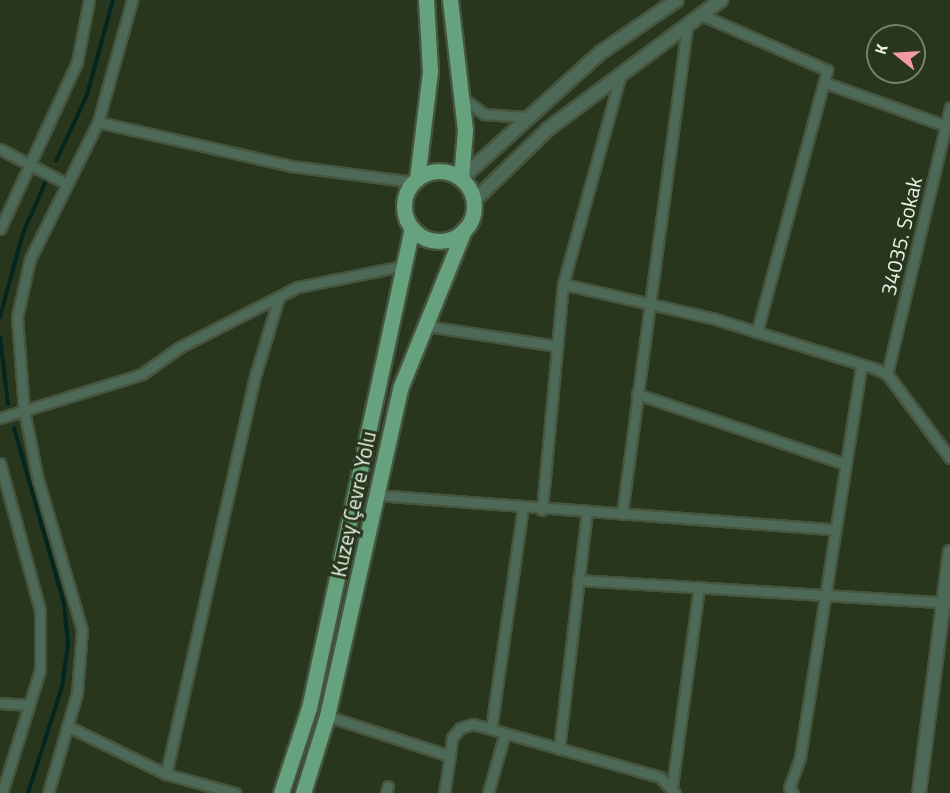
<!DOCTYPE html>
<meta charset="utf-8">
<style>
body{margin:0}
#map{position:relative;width:950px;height:793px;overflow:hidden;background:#28361e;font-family:"Titillium Web",sans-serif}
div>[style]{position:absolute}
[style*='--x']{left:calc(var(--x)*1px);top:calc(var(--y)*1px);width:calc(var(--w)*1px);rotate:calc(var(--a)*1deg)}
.stream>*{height:4px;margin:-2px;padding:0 2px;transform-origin:2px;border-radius:2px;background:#042621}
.roads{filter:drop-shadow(2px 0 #47543e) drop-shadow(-2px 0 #47543e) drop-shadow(0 2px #47543e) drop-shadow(0 -2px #47543e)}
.minor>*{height:9px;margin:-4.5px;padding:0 4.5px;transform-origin:4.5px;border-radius:4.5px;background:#4d6a58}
.tertiary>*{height:12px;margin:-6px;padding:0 6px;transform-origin:6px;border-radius:6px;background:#4d6a58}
.primary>*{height:15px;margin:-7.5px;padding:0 7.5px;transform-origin:7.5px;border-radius:7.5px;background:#65a27d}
.primary>.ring{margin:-7.5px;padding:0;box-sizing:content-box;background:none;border:15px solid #65a27d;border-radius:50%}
span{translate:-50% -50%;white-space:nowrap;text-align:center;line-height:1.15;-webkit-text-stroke:6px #28361e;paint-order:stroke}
.street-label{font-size:21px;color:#e9f2e3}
.north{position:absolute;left:866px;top:24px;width:60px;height:60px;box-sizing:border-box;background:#28361e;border:2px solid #75816d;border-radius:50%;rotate:288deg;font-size:16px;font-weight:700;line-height:24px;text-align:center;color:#e9f2e3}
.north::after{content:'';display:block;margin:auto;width:21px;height:27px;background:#f49aa5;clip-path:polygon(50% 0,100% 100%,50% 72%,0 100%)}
</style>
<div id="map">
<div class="stream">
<div style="--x:56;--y:161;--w:73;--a:-64.8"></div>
<div style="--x:87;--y:95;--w:98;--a:-74.7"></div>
<div style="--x:0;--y:317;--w:87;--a:-74.7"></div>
<div style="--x:23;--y:233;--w:57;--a:-66.1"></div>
<div style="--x:0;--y:337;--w:67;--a:83.2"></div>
<div style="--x:14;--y:428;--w:183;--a:74.1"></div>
<div style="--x:64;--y:604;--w:40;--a:84.3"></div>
<div style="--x:68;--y:644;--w:43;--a:97.9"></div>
<div style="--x:62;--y:687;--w:111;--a:107.8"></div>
</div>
<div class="roads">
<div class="minor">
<div style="--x:699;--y:14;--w:140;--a:23.6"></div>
<div style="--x:827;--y:70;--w:271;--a:105"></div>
<div style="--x:826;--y:83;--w:127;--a:19.7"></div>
<div style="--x:462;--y:98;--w:27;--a:36"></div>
<div style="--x:484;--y:114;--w:41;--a:4.2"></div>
<div style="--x:98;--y:122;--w:198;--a:12.8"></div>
<div style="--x:291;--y:166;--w:124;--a:7.4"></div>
<div style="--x:0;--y:149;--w:73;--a:27.6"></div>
<div style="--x:0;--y:229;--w:184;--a:-65.2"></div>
<div style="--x:77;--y:62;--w:63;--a:-79"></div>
<div style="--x:563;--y:284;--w:153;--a:12.9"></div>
<div style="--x:712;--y:318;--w:170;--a:17.2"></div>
<div style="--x:874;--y:368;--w:14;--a:25"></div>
<div style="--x:887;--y:374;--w:105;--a:53.1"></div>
<div style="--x:426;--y:326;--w:133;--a:8.7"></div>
<div style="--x:887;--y:374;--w:274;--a:-76.7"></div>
<div style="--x:637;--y:394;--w:216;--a:18.6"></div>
<div style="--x:0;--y:418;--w:149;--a:-17.2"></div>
<div style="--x:142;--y:374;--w:47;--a:-35.4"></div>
<div style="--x:180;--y:347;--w:132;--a:-27"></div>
<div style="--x:298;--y:287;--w:106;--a:-11.4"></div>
<div style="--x:0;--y:463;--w:152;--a:74.8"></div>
<div style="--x:40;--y:610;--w:60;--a:90"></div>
<div style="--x:40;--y:670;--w:129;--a:107.2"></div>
<div style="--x:377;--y:495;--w:456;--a:4.3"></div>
<div style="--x:542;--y:510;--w:227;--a:-84.7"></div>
<div style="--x:563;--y:284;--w:218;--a:-74.6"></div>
<div style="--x:622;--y:514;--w:493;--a:-82.4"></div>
<div style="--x:578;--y:580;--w:373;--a:3.5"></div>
<div style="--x:0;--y:703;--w:29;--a:4"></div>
<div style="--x:327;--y:716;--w:129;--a:18"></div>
<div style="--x:450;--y:756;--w:18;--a:-84"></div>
<div style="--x:452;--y:738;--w:13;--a:-51"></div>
<div style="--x:460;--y:728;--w:14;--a:-17"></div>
<div style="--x:473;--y:724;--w:194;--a:15.8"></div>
<div style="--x:660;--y:777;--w:22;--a:47"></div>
<div style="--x:67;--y:726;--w:110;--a:25.9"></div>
<div style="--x:166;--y:774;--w:72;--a:15.4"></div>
<div style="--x:491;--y:729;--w:223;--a:-81.8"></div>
<div style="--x:559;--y:749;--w:240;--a:-83.3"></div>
<div style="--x:166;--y:774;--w:411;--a:-77.4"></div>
<div style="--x:256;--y:373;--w:79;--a:-73.2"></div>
<div style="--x:672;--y:787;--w:202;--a:-82.3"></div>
<div style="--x:48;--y:793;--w:104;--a:-73.8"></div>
<div style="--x:77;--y:693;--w:63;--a:-85.5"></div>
<div style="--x:82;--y:630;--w:156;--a:-106.3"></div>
<div style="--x:38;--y:480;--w:71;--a:-101.3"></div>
<div style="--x:24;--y:410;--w:93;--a:-94.3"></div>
<div style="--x:17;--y:317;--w:59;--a:-77.4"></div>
<div style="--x:30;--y:259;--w:153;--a:-63.6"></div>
<div style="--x:98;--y:122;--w:127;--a:-74.4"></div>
<div style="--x:386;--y:793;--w:7;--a:-74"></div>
<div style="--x:444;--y:793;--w:37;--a:-81"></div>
<div style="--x:488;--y:793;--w:62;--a:-74.2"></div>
<div style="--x:793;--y:793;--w:6;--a:-129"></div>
<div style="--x:789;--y:788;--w:33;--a:-70"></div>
<div style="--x:800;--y:757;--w:396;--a:-81.1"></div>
</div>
<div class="tertiary">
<div style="--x:461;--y:179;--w:188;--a:-42.2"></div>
<div style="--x:600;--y:53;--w:93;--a:-34.5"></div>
<div style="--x:474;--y:201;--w:103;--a:-44.2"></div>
<div style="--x:548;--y:129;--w:216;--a:-36.7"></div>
<div style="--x:919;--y:793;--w:243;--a:-82.7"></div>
</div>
<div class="primary">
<div style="--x:450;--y:0;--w:131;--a:83.4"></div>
<div style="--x:465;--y:130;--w:49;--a:94.7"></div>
<div class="ring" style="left:404px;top:171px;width:55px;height:55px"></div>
<div style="--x:417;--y:179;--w:109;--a:-83.1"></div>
<div style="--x:430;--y:71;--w:71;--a:-93.2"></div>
<div style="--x:281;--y:793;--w:89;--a:-71.8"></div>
<div style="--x:309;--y:708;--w:491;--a:-77.9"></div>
<div style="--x:303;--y:793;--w:81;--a:-72.7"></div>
<div style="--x:327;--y:716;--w:338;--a:-77.4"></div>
<div style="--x:401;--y:386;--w:168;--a:-68"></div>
</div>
</div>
<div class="street-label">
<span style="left:901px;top:236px;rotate:-77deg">34035. Sokak</span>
<span style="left:353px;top:504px;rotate:-78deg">Kuzey Çevre Yolu</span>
</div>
<div class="north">K</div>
</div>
